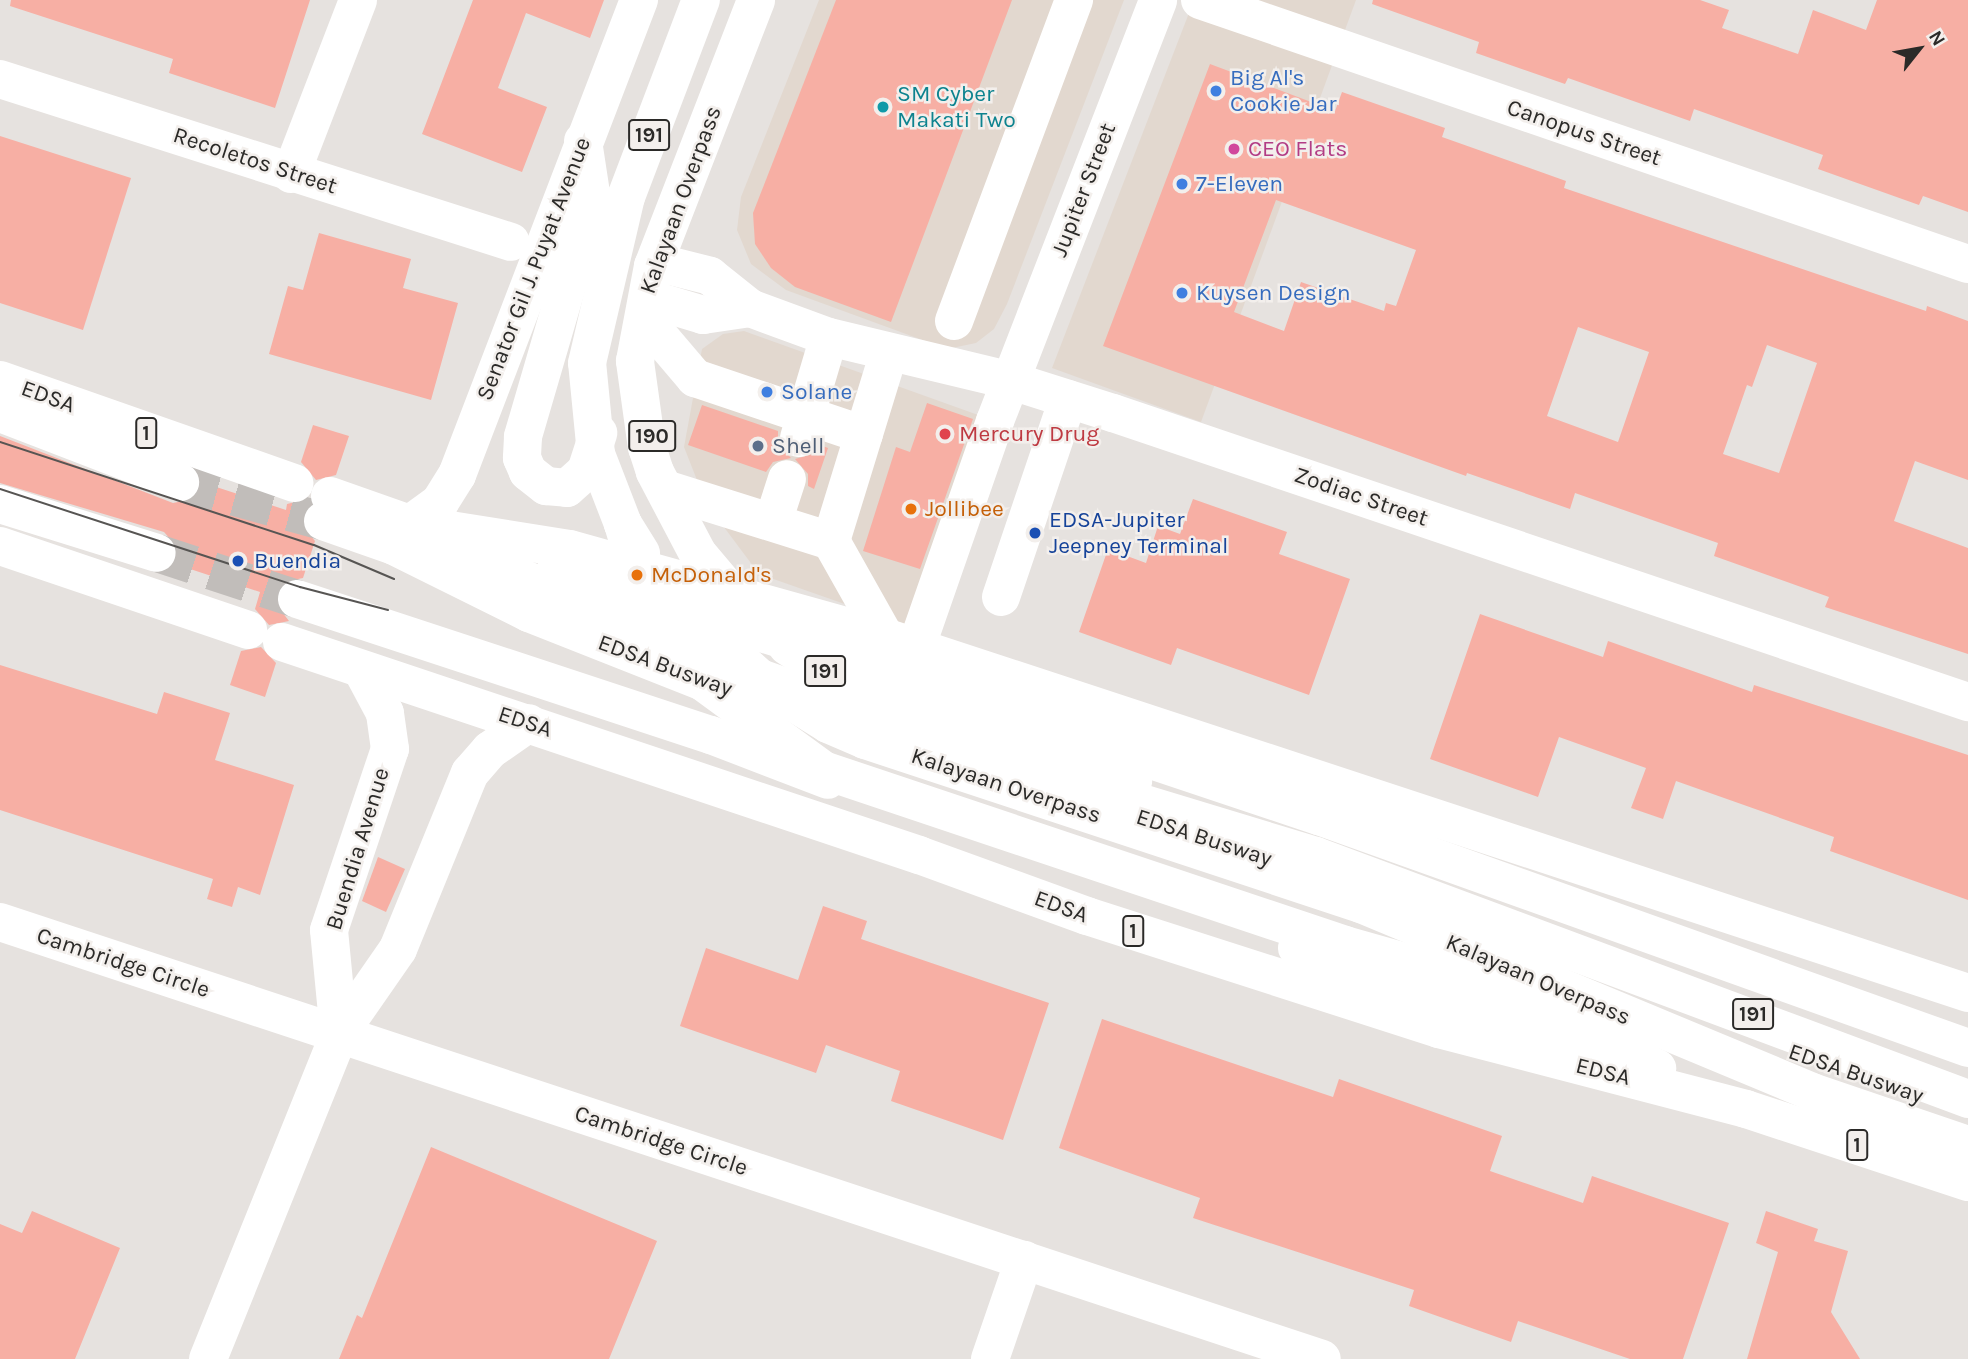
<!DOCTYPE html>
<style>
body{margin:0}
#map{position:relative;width:1968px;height:1359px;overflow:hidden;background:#e6e2df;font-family:Karla,sans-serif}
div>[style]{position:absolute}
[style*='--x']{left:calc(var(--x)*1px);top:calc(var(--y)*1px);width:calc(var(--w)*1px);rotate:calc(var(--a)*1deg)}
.built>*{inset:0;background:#e2d8cf}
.building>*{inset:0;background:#f7afa4}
.minor-tunnel>*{height:38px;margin-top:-19px;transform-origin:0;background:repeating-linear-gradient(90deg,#c1bdba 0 38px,transparent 0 57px)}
.minor>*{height:38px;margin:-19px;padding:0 19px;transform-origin:19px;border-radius:19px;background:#fff}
.major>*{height:38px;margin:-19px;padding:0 19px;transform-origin:19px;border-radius:19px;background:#fff}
.highway>*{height:38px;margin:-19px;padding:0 19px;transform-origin:19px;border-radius:19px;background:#fff}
.tram>*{height:2px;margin:-1px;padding:0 1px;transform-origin:1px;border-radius:1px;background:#575553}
.dots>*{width:19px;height:19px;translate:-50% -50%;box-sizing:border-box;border:4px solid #f3efec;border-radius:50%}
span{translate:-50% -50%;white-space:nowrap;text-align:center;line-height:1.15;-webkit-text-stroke:5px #f3efec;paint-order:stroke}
.shield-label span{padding:2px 5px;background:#f3efec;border:2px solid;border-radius:5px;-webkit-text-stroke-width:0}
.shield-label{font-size:21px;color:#2b2a28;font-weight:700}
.shop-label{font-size:23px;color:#366cbe}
.left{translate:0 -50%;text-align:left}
.culture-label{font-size:23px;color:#0d838f}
.street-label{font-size:23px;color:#2b2a28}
.hotel-label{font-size:23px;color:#b23c85}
.health-label{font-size:23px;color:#be3a42}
.service-label{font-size:23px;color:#4e5e75}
.food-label{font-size:23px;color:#c56008}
.transit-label{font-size:23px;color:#164399}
.north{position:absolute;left:1884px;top:14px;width:70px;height:70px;-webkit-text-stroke:5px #f3efec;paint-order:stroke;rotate:59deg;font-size:19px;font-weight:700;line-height:28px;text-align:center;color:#2b2a28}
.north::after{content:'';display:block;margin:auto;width:24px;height:32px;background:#2b2a28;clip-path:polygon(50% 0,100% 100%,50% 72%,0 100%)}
</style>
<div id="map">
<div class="built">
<div style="clip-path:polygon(819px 0,1124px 0,1007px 304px,994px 329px,976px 343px,947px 349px,786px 290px,751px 264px,737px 230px,741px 197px)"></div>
<div style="clip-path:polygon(1194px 0,1356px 0,1201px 422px,1052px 368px)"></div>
<div style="clip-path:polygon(744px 331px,981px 416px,916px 629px,759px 574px,706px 503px,684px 447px,702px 349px,723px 334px)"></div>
</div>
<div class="building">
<div style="clip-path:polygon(11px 0,310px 0,275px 108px,169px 73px,173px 59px,10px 6px)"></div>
<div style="clip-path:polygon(473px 0,604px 0,590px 38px,526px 13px,498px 88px,547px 107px,522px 172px,422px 134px)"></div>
<div style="clip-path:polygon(836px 0,1012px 0,891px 322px,795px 287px,771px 268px,755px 244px,753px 213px)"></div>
<div style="clip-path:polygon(1373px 0,1700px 0,1729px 10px,1722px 28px,1798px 54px,1813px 10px,1866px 30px,1877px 0,1968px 0,1968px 212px,1923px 196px,1919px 205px,1818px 169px,1823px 155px,1694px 109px,1690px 121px,1568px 78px,1565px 84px,1476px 53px,1479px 42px,1372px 4px)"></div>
<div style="clip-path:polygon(evenodd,1210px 64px,1335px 111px,1342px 92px,1445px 128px,1442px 137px,1566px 181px,1564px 188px,1926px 311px,1927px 306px,1968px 321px,1968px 480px,1915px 461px,1894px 521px,1968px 548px,1968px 654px,1825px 607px,1829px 597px,1714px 556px,1718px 543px,1575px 493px,1570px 509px,1467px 473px,1466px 476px,1103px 346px,1210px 64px,1276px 200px,1416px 250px,1396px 306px,1386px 303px,1384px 311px,1301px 282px,1284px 331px,1234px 312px,1276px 200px,1210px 64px,1578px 327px,1649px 352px,1618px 442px,1547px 416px,1578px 327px,1210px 64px,1767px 345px,1817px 363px,1779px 473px,1723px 454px,1747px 385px,1752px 387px,1767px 345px)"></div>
<div style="clip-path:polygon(0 136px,131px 178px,83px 330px,0 303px)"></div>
<div style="clip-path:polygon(319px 233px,411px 259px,403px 288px,458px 303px,431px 400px,269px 354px,288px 286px,303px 290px)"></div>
<div style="clip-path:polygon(927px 403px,973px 419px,920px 569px,863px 551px,896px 447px,910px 452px)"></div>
<div style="clip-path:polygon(702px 405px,778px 431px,778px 444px,791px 458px,773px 462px,766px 472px,688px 445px)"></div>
<div style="clip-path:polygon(313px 425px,349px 436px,336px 475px,316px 480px,301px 462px)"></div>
<div style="clip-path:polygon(0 436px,173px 503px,193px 499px,201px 482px,286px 510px,287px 504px,308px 499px,301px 524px,315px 541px,303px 578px,283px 582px,276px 593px,276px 604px,289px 621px,269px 625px,255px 609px,260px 592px,175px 564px,178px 548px,164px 532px,0 483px)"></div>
<div style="clip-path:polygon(820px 445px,828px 448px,814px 489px,808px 486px,808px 474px,795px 459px,813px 454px)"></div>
<div style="clip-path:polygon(1193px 499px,1287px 532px,1279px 554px,1350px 579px,1309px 695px,1177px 648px,1171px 665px,1079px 632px,1108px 549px,1146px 563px,1158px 526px,1180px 534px)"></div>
<div style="clip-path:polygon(1480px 614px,1603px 657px,1608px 641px,1752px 692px,1754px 685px,1968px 755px,1968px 900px,1830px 851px,1834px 837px,1676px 781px,1663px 819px,1631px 808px,1646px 768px,1559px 737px,1538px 797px,1430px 759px)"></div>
<div style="clip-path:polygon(261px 647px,276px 663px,265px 697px,230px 685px,241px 651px)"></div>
<div style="clip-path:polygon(0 665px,157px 714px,164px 692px,230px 713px,215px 760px,294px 785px,260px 895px,238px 887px,232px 907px,207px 899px,213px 879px,0 810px)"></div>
<div style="clip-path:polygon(378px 857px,405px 869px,386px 912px,362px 901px)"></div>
<div style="clip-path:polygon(823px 906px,867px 921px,861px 939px,1049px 1003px,1003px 1140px,891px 1101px,900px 1071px,826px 1045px,816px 1073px,680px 1026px,706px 948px,798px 980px)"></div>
<div style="clip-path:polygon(1102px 1019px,1333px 1097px,1339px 1079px,1502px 1136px,1490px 1171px,1583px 1203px,1592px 1176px,1729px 1223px,1683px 1359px,1630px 1359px,1518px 1321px,1511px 1342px,1409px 1306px,1414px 1290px,1193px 1218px,1200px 1198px,1059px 1148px)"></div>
<div style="clip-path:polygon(431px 1147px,657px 1241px,609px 1359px,339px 1359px,357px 1315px,362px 1318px)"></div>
<div style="clip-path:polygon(32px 1211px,120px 1248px,75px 1359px,0 1359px,0 1224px,22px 1233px)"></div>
<div style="clip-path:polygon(1766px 1211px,1818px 1229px,1814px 1241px,1848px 1251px,1831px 1312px,1860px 1359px,1747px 1359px,1778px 1252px,1756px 1243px)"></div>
</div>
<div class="minor-tunnel">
<div style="--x:180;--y:482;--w:148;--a:15.3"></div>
<div style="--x:157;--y:553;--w:147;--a:18.2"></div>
</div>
<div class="minor">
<div style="--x:1200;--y:0;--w:812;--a:18.97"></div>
<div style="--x:0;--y:79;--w:536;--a:17.69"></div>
<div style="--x:291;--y:174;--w:186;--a:-68.9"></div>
<div style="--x:675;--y:267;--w:36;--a:14"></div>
<div style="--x:710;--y:276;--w:51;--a:38.7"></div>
<div style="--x:750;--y:308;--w:84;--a:20.2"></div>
<div style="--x:829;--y:337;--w:188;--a:13.5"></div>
<div style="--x:1012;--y:381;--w:106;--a:17.6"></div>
<div style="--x:1113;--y:413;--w:903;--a:18.68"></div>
<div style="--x:663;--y:303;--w:42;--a:16.7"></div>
<div style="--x:703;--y:315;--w:48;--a:-8.5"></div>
<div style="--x:954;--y:321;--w:343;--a:-69.5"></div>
<div style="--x:655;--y:331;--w:62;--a:49.6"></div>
<div style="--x:695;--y:378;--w:178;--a:18.6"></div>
<div style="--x:0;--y:413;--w:193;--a:21"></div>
<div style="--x:799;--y:438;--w:105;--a:-73.5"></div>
<div style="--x:668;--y:490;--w:171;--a:17.4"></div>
<div style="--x:0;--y:504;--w:164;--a:17.3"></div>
<div style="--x:323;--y:521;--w:75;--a:19.4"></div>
<div style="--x:394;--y:546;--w:151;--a:26.4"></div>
<div style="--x:529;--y:613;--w:196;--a:21.6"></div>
<div style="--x:773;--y:522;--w:45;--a:-72"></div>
<div style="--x:1001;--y:597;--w:209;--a:-71.3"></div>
<div style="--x:297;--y:599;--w:436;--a:18.2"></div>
<div style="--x:711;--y:735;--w:125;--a:21"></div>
<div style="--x:885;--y:637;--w:110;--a:-119.4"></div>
<div style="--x:831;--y:541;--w:197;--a:-72.9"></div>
<div style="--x:916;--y:648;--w:240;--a:-70.8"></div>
<div style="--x:995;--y:421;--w:451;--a:-68.8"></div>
<div style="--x:0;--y:922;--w:1392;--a:18.29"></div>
<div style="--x:1297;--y:948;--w:310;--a:19.8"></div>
<div style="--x:339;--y:1034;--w:104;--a:-95.5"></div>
<div style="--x:329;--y:930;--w:191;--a:-71.4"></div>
<div style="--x:390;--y:749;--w:36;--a:-98"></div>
<div style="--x:385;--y:713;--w:49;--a:-118.1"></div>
<div style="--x:208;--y:1359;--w:350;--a:-68"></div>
<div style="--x:339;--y:1034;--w:103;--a:-55.2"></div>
<div style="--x:398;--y:949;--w:190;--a:-67.8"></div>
<div style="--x:470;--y:773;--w:30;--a:-49"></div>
<div style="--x:490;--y:750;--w:47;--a:-34.7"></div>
<div style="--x:990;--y:1359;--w:105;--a:-71"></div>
</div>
<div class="major">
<div style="--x:583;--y:141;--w:53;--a:81.3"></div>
<div style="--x:591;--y:193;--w:21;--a:98"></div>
<div style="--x:588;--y:214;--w:232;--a:106.3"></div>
<div style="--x:523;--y:437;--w:21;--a:93"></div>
<div style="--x:522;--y:458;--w:15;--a:67"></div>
<div style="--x:528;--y:472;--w:23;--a:38"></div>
<div style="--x:546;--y:486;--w:21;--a:5"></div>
<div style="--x:567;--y:488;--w:25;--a:-42"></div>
<div style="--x:586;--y:471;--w:40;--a:-72"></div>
<div style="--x:410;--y:524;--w:37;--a:-36"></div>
<div style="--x:440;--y:502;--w:32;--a:-58"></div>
<div style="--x:457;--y:475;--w:509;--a:-69.04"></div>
<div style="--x:641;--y:553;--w:34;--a:-122"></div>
<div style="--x:623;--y:524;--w:75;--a:-111.1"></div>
<div style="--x:596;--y:454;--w:91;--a:-95.6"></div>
<div style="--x:587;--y:363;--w:171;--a:-76.8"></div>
<div style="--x:626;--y:197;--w:211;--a:-69.2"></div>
<div style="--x:673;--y:600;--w:133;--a:42"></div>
<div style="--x:772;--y:689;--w:66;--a:32"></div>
<div style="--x:828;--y:724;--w:40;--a:23.4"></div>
<div style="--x:865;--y:740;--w:522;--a:18.3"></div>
<div style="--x:1361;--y:904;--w:489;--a:22.6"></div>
<div style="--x:1812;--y:1092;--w:165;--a:18.8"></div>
<div style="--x:742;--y:606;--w:68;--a:-130.2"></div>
<div style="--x:698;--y:554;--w:93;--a:-117.7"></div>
<div style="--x:655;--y:472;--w:25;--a:-108"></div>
<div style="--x:647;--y:448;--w:88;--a:-97.9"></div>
<div style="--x:635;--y:361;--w:97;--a:-79.3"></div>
<div style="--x:653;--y:266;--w:285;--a:-68.8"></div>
<div style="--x:787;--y:646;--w:74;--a:32.8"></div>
<div style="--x:849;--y:686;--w:38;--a:22"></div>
<div style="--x:884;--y:700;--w:262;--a:18"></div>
</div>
<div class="highway">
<div style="--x:0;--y:380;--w:312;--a:19.3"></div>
<div style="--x:330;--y:496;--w:85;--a:19.3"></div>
<div style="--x:410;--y:524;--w:124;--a:25.7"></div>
<div style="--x:522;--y:578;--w:228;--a:23.2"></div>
<div style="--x:732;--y:668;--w:214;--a:19.6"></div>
<div style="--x:934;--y:740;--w:399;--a:16.9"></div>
<div style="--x:1316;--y:856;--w:696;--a:20.44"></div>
<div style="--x:623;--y:524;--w:64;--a:73.6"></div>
<div style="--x:450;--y:530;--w:121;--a:9"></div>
<div style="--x:570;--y:549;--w:327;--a:15.6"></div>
<div style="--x:885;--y:637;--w:1140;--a:18.2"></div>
<div style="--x:0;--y:546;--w:262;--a:18.7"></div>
<div style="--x:556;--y:569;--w:357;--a:17.3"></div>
<div style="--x:897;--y:675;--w:445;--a:18.5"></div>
<div style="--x:1319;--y:816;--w:689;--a:19.67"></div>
<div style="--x:282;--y:642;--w:672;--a:18.49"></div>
<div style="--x:919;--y:855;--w:179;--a:20"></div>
<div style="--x:1087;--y:916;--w:370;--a:17.8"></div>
<div style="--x:1439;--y:1029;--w:317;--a:14.6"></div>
<div style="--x:1746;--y:1109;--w:234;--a:18.2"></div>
<div style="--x:674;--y:647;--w:32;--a:56"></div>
<div style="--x:692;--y:674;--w:162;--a:36.2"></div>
<div style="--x:823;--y:770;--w:551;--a:18.53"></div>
<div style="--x:1345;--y:945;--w:125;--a:15.8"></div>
<div style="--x:1465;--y:979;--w:212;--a:24.9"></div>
</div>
<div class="tram">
<div style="--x:0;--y:442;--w:330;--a:18.2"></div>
<div style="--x:314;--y:545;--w:87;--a:23"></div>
<div style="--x:0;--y:489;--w:316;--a:18.1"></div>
<div style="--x:300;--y:587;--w:91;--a:14.6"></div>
</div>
<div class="dots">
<div style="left:1216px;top:91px;background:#3f7fe0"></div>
<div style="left:883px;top:107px;background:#0f9aa8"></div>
<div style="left:1234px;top:149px;background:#d1479c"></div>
<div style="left:1182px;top:184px;background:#3f7fe0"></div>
<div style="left:1182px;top:293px;background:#3f7fe0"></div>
<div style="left:767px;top:392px;background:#3f7fe0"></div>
<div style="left:945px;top:434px;background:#e0444e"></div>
<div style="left:758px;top:446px;background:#5c6f8a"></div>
<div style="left:911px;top:509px;background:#e8710a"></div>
<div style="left:1035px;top:533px;background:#1a4fb4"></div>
<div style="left:238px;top:561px;background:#1a4fb4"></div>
<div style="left:637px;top:575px;background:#e8710a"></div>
</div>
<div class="shield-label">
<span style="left:649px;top:135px">191</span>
<span style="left:146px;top:433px">1</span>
<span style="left:652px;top:436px">190</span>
<span style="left:825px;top:671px">191</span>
<span style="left:1133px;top:931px">1</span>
<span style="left:1753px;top:1014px">191</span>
<span style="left:1857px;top:1145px">1</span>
</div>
<div class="shop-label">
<span class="left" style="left:1230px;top:91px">Big Al's<br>Cookie Jar</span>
<span class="left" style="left:1196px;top:184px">7-Eleven</span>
<span class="left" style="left:1196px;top:293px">Kuysen Design</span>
<span class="left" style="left:781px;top:392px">Solane</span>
</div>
<div class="culture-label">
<span class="left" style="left:897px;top:107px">SM Cyber<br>Makati Two</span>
</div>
<div class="street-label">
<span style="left:1584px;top:133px;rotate:19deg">Canopus Street</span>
<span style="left:255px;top:161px;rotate:18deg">Recoletos Street</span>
<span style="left:1084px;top:190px;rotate:-69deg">Jupiter Street</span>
<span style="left:681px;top:200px;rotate:-70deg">Kalayaan Overpass</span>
<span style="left:534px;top:269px;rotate:-69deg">Senator Gil J. Puyat Avenue</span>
<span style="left:48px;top:397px;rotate:20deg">EDSA</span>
<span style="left:1361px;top:497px;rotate:19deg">Zodiac Street</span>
<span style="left:665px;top:666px;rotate:20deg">EDSA Busway</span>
<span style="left:525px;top:722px;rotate:18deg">EDSA</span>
<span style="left:1006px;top:786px;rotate:18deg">Kalayaan Overpass</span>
<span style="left:1204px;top:838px;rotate:18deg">EDSA Busway</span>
<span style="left:358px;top:849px;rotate:-73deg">Buendia Avenue</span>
<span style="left:1061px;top:907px;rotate:20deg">EDSA</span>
<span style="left:123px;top:963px;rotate:18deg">Cambridge Circle</span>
<span style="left:1538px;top:980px;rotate:23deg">Kalayaan Overpass</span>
<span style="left:1603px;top:1072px;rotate:14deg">EDSA</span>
<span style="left:1856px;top:1074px;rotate:19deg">EDSA Busway</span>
<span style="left:661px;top:1141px;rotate:18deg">Cambridge Circle</span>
</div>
<div class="hotel-label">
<span class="left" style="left:1248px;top:149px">CEO Flats</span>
</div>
<div class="health-label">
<span class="left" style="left:959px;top:434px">Mercury Drug</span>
</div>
<div class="service-label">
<span class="left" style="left:772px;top:446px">Shell</span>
</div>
<div class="food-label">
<span class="left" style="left:925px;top:509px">Jollibee</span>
<span class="left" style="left:651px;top:575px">McDonald's</span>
</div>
<div class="transit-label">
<span class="left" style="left:1049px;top:533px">EDSA-Jupiter<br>Jeepney Terminal</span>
<span class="left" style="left:254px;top:561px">Buendia</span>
</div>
<div class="north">N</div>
</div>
